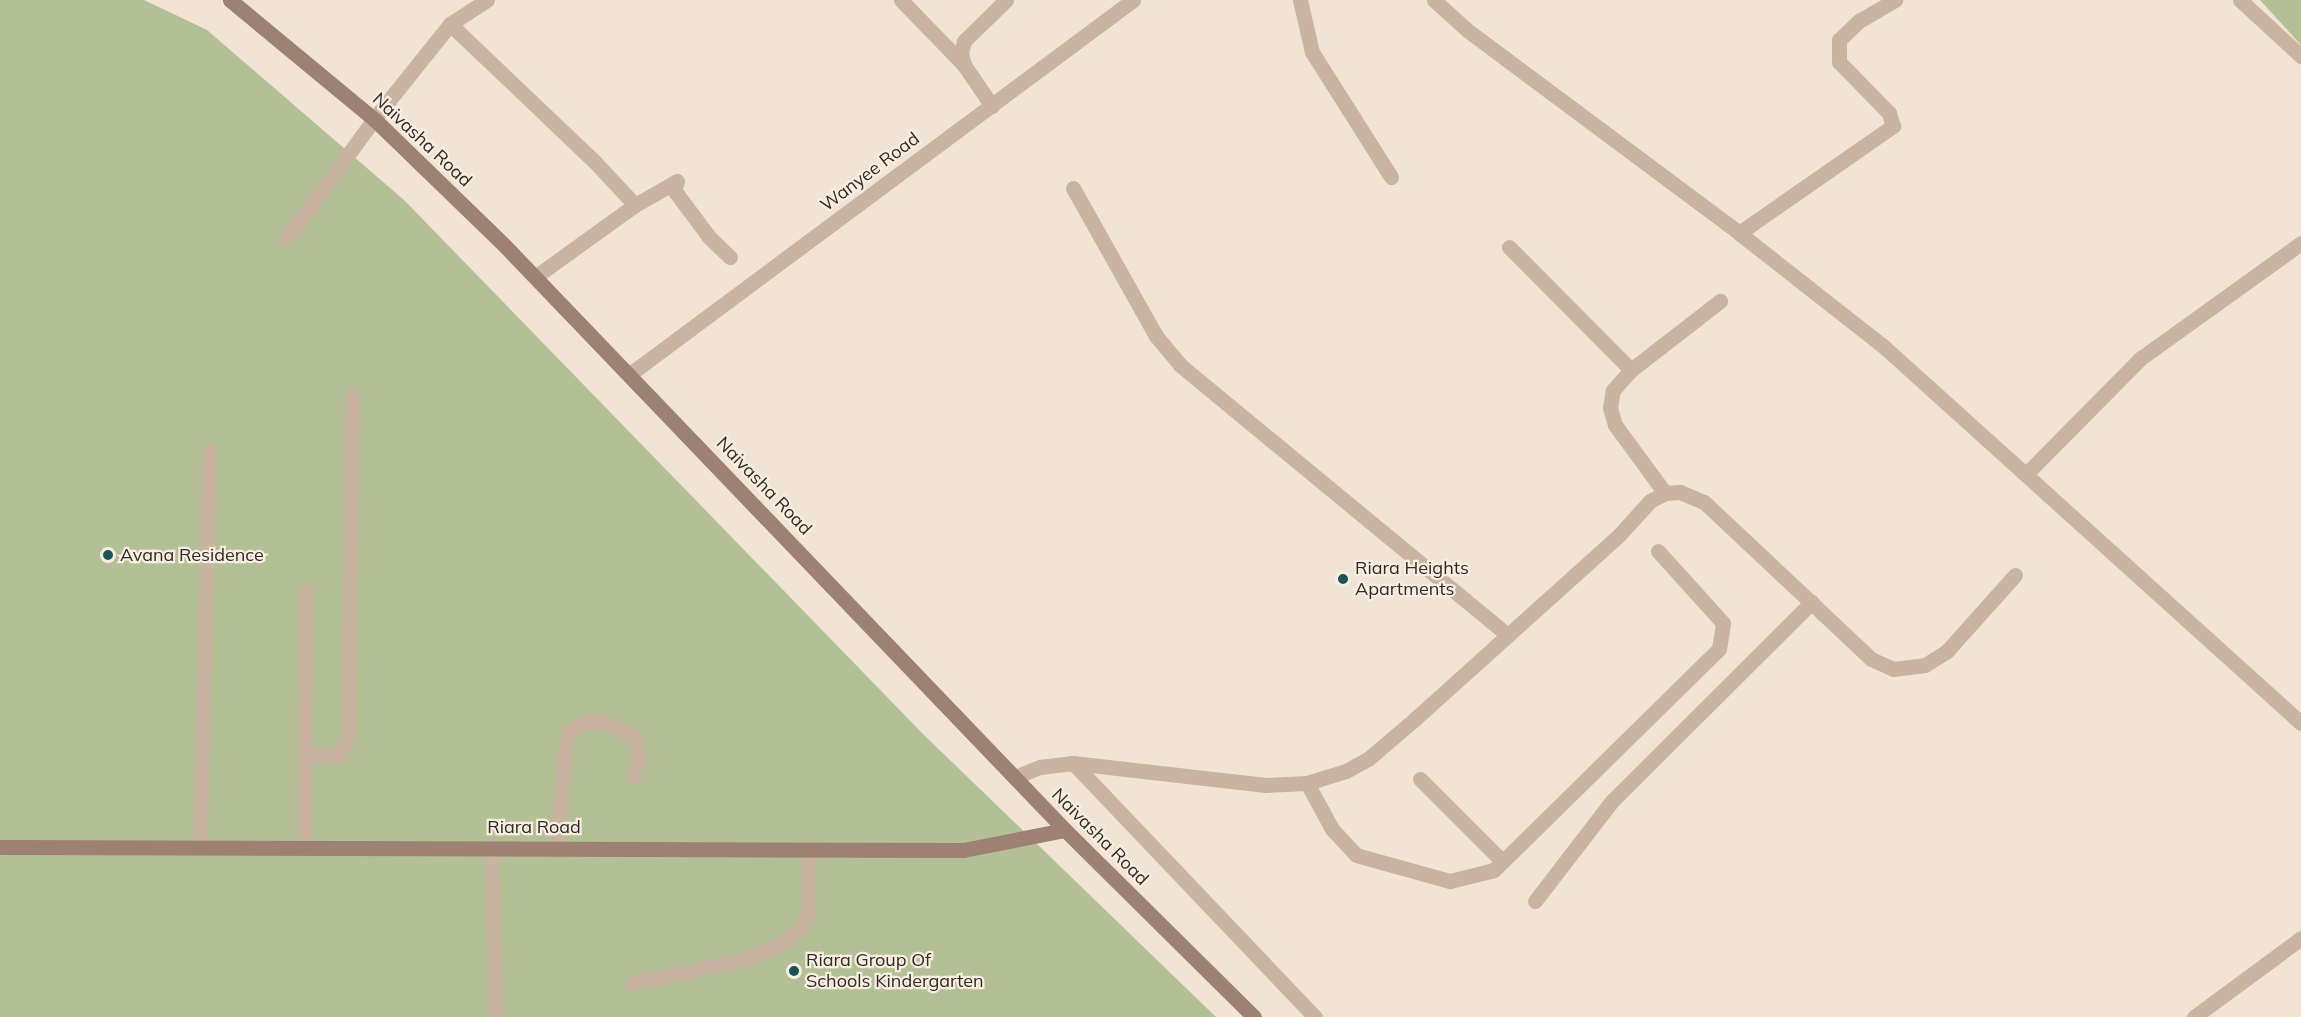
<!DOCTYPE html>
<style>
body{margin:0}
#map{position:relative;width:2301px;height:1017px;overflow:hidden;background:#f1e4d5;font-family:Mulish,sans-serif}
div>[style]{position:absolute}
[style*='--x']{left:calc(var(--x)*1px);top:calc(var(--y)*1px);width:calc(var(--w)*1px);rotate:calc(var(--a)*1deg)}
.green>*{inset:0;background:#b3c095}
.lane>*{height:15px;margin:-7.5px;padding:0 7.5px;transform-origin:7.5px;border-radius:7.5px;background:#c9b3a1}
.street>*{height:15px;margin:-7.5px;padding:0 7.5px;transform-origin:7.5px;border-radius:7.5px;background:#c9b3a1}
.secondary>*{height:15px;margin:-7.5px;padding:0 7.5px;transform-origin:7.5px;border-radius:7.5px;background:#9d8173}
.dots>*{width:16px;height:16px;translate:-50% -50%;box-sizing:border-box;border:3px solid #f9eee2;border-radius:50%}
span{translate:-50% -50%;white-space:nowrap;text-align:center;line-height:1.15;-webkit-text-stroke:4.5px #f9eee2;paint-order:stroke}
.street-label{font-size:18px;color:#332924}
.poi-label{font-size:18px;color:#332924}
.left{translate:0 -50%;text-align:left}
</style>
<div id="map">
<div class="green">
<div style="clip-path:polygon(0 0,144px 0,207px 30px,404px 200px,923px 734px,1216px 1017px,0 1017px)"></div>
<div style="clip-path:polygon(2260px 0,2301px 0,2301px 45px)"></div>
</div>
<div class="lane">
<div style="--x:901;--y:0;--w:91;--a:45.9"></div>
<div style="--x:1300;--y:0;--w:53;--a:77"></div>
<div style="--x:1312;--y:52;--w:148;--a:57.7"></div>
<div style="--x:450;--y:24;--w:199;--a:43.6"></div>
<div style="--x:594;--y:161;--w:60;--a:47"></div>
<div style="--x:992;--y:106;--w:50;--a:-124.3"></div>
<div style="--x:964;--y:65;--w:12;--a:-104"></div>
<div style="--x:961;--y:53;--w:12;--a:-76"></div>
<div style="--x:964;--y:41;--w:59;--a:-44.3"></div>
<div style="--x:1073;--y:188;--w:170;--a:60.7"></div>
<div style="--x:1156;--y:336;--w:38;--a:50"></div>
<div style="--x:1180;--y:365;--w:425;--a:39.5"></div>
<div style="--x:1739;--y:233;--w:188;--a:-34.8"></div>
<div style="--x:1893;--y:126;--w:14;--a:-107"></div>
<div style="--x:1889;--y:113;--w:71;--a:-134.4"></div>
<div style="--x:1839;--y:62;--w:22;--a:-90"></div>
<div style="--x:1839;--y:40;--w:28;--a:-44"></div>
<div style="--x:1859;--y:21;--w:42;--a:-30.3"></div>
<div style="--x:286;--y:239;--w:149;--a:-53.7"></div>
<div style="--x:374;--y:119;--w:122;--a:-51.3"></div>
<div style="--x:450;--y:24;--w:44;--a:-33"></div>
<div style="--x:1509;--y:247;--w:173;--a:45.2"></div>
<div style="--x:535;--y:277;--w:123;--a:-35.8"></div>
<div style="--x:635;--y:205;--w:48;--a:-29.7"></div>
<div style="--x:677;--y:181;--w:9;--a:108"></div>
<div style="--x:674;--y:190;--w:59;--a:53.3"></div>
<div style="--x:709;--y:237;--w:29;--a:44"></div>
<div style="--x:1665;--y:493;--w:84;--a:-126.3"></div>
<div style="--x:1615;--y:425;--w:18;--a:-106"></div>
<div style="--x:1610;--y:408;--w:18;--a:-81"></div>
<div style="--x:1613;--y:390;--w:27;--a:-48"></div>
<div style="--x:1631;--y:370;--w:113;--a:-37.8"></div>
<div style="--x:305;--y:755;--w:34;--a:0"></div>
<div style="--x:339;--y:755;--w:19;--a:-62"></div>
<div style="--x:348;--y:738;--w:343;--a:-89.3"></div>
<div style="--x:1073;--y:763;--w:351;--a:46.4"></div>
<div style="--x:1015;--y:777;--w:27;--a:-22"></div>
<div style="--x:1040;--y:767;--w:33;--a:-7"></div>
<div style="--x:1073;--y:763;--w:194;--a:6.5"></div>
<div style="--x:1266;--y:785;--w:41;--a:-2.8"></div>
<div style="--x:1307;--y:783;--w:41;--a:-17.1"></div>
<div style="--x:1346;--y:771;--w:25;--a:-29"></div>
<div style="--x:1368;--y:759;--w:63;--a:-40.5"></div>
<div style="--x:1416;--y:718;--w:275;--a:-42"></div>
<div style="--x:1620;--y:534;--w:45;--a:-47.7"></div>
<div style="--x:1650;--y:501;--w:17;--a:-28"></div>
<div style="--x:1665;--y:493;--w:15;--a:-4"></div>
<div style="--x:1680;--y:492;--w:26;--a:23"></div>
<div style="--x:1704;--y:502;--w:229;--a:43.2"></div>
<div style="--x:1871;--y:659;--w:24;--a:24"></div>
<div style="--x:1893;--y:669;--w:32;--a:-7"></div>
<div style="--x:1925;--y:665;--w:26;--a:-32"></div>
<div style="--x:1947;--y:651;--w:102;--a:-48.2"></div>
<div style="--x:1420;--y:779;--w:116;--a:45"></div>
<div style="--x:1307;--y:783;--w:52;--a:61.5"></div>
<div style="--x:1332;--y:829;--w:35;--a:47"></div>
<div style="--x:1356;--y:855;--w:98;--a:15.5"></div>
<div style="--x:1450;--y:881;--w:45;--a:-14"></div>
<div style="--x:1494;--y:870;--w:315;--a:-44.5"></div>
<div style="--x:1719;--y:649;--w:26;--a:-81"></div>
<div style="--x:1723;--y:623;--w:97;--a:-132.1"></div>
<div style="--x:556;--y:846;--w:104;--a:-84.5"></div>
<div style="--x:566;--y:742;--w:14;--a:-69"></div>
<div style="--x:571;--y:729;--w:22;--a:-21"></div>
<div style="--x:592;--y:721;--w:17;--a:10"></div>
<div style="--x:609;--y:724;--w:28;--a:27"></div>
<div style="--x:634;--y:737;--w:23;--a:77"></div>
<div style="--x:639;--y:759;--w:17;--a:107"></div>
<div style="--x:200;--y:847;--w:397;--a:-88.7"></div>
<div style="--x:304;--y:847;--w:256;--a:-89.6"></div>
<div style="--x:1535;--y:901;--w:126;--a:-52.4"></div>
<div style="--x:1612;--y:801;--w:282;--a:-44.9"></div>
<div style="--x:632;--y:983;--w:116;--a:-11.9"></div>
<div style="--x:746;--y:959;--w:39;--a:-24"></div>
<div style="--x:782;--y:943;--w:20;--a:-37"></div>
<div style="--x:798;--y:931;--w:20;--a:-60"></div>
<div style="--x:808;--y:914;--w:66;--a:-89.1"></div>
</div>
<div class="street">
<div style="--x:1434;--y:0;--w:45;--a:42.3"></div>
<div style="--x:1467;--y:30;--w:339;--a:36.7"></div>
<div style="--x:1739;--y:233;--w:182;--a:38.1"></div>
<div style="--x:1882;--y:345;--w:564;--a:42.06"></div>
<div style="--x:2240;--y:0;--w:83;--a:42.6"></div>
<div style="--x:630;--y:374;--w:627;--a:-36.63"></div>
<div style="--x:2027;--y:473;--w:162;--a:-45.3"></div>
<div style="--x:2141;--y:358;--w:197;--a:-35.7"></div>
<div style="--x:491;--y:846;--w:171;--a:88.3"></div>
<div style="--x:2194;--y:1017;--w:133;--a:-36.4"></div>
</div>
<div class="secondary">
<div style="--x:230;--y:0;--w:187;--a:39.6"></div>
<div style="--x:374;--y:119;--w:182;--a:44.1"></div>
<div style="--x:505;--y:246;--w:809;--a:46.2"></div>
<div style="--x:1065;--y:830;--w:266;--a:44.7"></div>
<div style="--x:0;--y:847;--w:963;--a:0.18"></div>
<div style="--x:963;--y:850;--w:104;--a:-11.1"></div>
</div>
<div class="dots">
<div style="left:108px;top:555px;background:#195356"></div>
<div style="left:1343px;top:579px;background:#195356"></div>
<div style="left:794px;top:971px;background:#195356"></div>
</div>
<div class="street-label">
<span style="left:422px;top:140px;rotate:43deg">Naivasha Road</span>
<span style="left:870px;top:172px;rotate:-37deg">Wanyee Road</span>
<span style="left:764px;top:486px;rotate:46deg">Naivasha Road</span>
<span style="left:534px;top:827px">Riara Road</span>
<span style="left:1100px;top:837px;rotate:45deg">Naivasha Road</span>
</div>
<div class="poi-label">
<span class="left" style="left:120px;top:555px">Avana Residence</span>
<span class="left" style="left:1355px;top:579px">Riara Heights<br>Apartments</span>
<span class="left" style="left:806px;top:971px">Riara Group Of<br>Schools Kindergarten</span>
</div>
</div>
